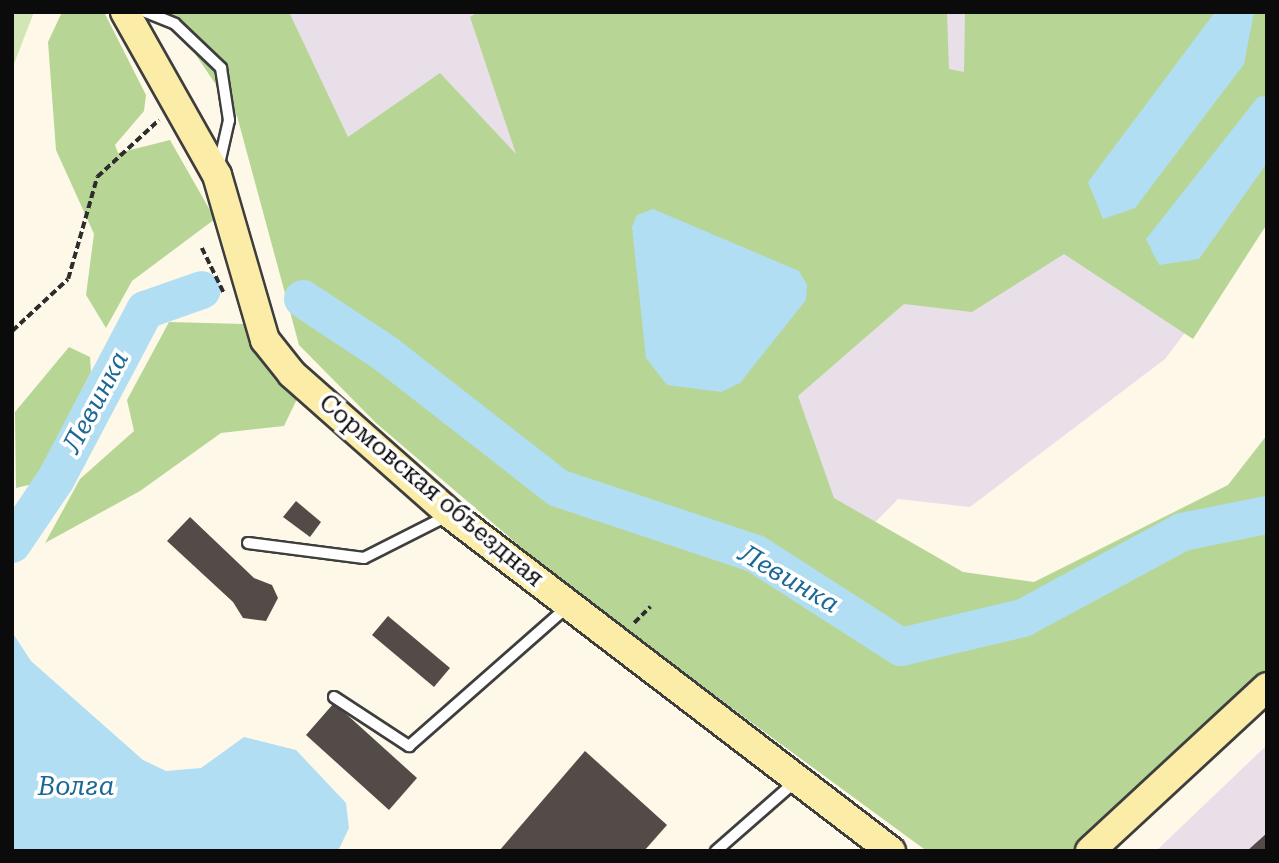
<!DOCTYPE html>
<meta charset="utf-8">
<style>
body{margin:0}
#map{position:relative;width:1279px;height:863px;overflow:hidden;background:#fef8e9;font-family:"Roboto Serif",serif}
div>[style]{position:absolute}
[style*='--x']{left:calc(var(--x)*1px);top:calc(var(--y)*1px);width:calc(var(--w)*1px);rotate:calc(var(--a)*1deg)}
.industrial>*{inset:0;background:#e8dfe9}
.green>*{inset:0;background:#d2e6b5}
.forest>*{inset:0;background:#b7d695}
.water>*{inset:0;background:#b1def2}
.river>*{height:38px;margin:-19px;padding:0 19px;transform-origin:19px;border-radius:19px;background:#b1def2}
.building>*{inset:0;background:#524b48}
.path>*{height:3.5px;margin-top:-1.75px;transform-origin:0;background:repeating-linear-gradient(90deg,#2d2d2d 0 7px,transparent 0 10.5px)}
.roads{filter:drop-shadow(2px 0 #3e3e3e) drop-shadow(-2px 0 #3e3e3e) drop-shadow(0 2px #3e3e3e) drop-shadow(0 -2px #3e3e3e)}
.lane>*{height:10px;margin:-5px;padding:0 5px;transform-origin:5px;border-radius:5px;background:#fff}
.secondary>*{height:28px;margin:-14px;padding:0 14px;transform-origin:14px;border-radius:14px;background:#fbeca7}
span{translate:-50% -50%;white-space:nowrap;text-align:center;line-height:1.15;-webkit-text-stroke:7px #fff;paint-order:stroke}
.street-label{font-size:24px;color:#0b0b0b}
.water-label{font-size:26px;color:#1b6895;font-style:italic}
.frame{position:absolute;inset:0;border:14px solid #0b0b0b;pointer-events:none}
</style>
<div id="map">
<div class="industrial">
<div style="clip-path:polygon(186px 12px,1267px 12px,1267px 224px,1165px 359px,970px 507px,898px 499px,825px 573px,241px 89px)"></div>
<div style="clip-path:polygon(1267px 745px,1267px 851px,1156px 851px)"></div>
</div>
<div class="green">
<div style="clip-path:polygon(12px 12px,34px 12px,12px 69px)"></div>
</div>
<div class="forest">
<div style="clip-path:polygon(62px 12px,104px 12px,146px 95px,144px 111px,115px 145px,118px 153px,170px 140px,215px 219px,132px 281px,106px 328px,86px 295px,94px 234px,56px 150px,48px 42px)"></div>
<div style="clip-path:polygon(167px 12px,289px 12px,348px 137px,440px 73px,516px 154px,470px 17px,478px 12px,947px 12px,949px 69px,964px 72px,965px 12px,1267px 12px,1267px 224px,1193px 339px,1064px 254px,972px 312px,904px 304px,798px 396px,834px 498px,963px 572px,1034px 582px,1228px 485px,1267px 435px,1267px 678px,1078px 851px,924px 849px,572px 591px,376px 423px,299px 345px,237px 116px)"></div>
<div style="clip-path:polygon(169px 322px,245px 324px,297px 399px,284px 426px,221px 433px,140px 491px,45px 543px,80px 479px,134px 431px,127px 400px)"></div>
<div style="clip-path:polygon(69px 347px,90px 357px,91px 372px,33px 484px,16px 488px,15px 412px)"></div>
</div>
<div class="water">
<div style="clip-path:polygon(1215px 12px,1254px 12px,1244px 64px,1135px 208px,1103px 219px,1088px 182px)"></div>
<div style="clip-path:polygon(1267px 96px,1267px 163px,1199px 259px,1159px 265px,1146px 239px,1258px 97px)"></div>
<div style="clip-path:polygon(653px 209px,799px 271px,807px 285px,806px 300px,740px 383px,721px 392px,667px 385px,646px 358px,632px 227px,637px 215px)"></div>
<div style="clip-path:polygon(12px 632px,31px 661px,143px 760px,166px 771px,201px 768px,244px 737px,296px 750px,346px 803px,349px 828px,338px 851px,12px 851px)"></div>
</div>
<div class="river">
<div style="--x:303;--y:299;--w:100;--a:33.5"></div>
<div style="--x:386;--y:354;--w:218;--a:37.9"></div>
<div style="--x:558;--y:488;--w:209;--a:18.4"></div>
<div style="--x:756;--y:554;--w:172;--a:32.7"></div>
<div style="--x:901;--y:647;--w:125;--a:-13.4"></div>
<div style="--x:1023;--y:618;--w:181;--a:-28.4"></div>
<div style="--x:1182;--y:532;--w:87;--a:-11.3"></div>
<div style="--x:12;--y:544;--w:78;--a:-55.9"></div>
<div style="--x:56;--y:479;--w:191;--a:-62.2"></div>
<div style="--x:145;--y:310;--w:60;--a:-19.3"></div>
</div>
<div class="building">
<div style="clip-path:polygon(296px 501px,321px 522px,310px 537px,283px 517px)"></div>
<div style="clip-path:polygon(190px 517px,254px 578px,272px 585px,278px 598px,266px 621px,243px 618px,233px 602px,167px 541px)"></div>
<div style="clip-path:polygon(388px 616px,450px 668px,434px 687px,372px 635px)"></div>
<div style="clip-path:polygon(334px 703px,417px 778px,389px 810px,306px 735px)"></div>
<div style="clip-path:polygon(585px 751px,667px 825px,644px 851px,499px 851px)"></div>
<div style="clip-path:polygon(1267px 833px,1267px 851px,1247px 851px)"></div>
</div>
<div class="path">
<div style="--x:202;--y:248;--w:50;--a:63.9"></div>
<div style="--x:12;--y:331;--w:76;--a:-42.9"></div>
<div style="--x:68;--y:279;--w:106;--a:-74.1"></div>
<div style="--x:97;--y:177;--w:84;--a:-42.6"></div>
<div style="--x:634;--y:623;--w:23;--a:-45"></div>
</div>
<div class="roads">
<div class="lane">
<div style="--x:146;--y:12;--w:31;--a:22"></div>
<div style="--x:175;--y:24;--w:64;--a:43.7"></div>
<div style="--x:221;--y:68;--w:53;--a:81.3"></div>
<div style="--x:229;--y:120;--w:45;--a:102.8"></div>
<div style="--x:248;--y:543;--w:117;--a:7.4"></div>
<div style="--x:364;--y:558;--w:93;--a:-26.8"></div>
<div style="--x:334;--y:697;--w:90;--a:33.2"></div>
<div style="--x:409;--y:746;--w:209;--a:-41.3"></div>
<div style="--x:716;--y:851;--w:106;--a:-41.2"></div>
</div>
<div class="secondary">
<div style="--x:125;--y:12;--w:187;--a:60.6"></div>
<div style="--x:217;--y:175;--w:172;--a:73.8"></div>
<div style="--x:265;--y:340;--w:43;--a:51.5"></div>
<div style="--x:292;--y:374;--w:211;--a:41.5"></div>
<div style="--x:450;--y:514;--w:555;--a:37.39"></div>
<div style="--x:1090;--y:851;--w:241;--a:-42.8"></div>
</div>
</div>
<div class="street-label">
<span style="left:431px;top:491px;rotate:40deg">Сормовская объездная</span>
</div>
<div class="water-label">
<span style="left:96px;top:402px;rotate:-62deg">Левинка</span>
<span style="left:789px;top:579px;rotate:30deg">Левинка</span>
<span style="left:76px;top:787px">Волга</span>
</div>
<div class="frame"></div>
</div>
